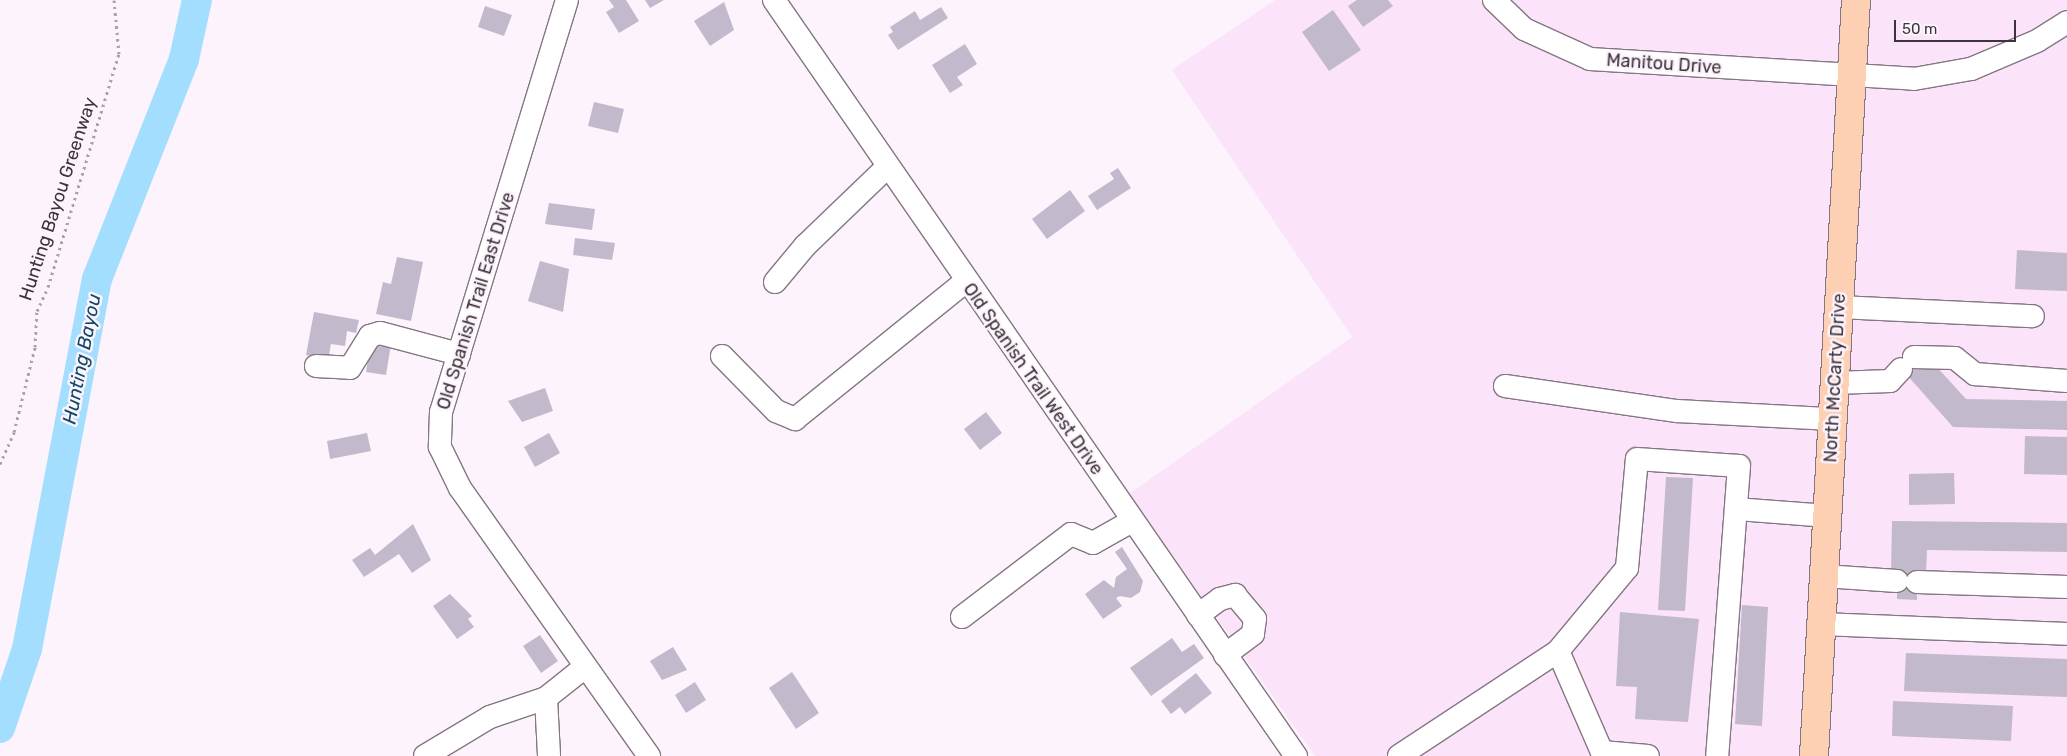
<!DOCTYPE html>
<style>
body{margin:0}
#map{position:relative;width:2067px;height:756px;overflow:hidden;background:#fdf3fc;font-family:Rubik,sans-serif}
div>[style]{position:absolute}
[style*='--x']{left:calc(var(--x)*1px);top:calc(var(--y)*1px);width:calc(var(--w)*1px);rotate:calc(var(--a)*1deg)}
.built>*{inset:0;background:#fbe3f9}
.river>*{height:30px;margin:-15px;padding:0 15px;transform-origin:15px;border-radius:15px;background:#a4deff}
.building>*{inset:0;background:#c2b9cc}
.path>*{height:3px;margin-top:-1.5px;transform-origin:0;background:repeating-linear-gradient(90deg,#aaa1a9 0 2.5px,transparent 0 6.5px)}
.roads{filter:drop-shadow(1px 0 #857683) drop-shadow(-1px 0 #857683) drop-shadow(0 1px #857683) drop-shadow(0 -1px #857683)}
.minor>*{height:22px;margin:-11px;padding:0 11px;transform-origin:11px;border-radius:11px;background:#fff}
.major>*{height:28px;margin:-14px;padding:0 14px;transform-origin:14px;border-radius:14px;background:#fdd0b3}
span{translate:-50% -50%;white-space:nowrap;text-align:center;line-height:1.15;-webkit-text-stroke:5px #fdf3fc;paint-order:stroke}
.street-label{font-size:18px;color:#3b343a}
.water-label{font-size:19px;color:#0e4a66;font-style:italic}
.scale{position:absolute;left:1894px;top:20px;width:122px;height:22px;box-sizing:border-box;border:2px solid #3b343a;border-top:0;padding-left:6px;font-size:15px;line-height:18px;white-space:nowrap;color:#3b343a;-webkit-text-stroke:4px #fdf3fc;paint-order:stroke}
</style>
<div id="map">
<div class="built">
<div style="clip-path:polygon(1275px 0,2067px 0,2067px 756px,1315px 756px,1129px 494px,1352px 337px,1172px 70px)"></div>
</div>
<div class="river">
<div style="--x:0;--y:728;--w:83;--a:-71.1"></div>
<div style="--x:27;--y:649;--w:377;--a:-79.3"></div>
<div style="--x:97;--y:279;--w:237;--a:-68.4"></div>
<div style="--x:184;--y:59;--w:60;--a:-77.6"></div>
</div>
<div class="building">
<div style="clip-path:polygon(609px 0,626px 0,639px 21px,619px 33px,606px 12px,614px 7px)"></div>
<div style="clip-path:polygon(645px 0,664px 0,650px 8px)"></div>
<div style="clip-path:polygon(1357px 0,1388px 0,1393px 6px,1363px 27px,1348px 6px)"></div>
<div style="clip-path:polygon(724px 2px,734px 30px,710px 46px,694px 21px)"></div>
<div style="clip-path:polygon(485px 6px,512px 15px,504px 36px,478px 27px)"></div>
<div style="clip-path:polygon(941px 7px,948px 18px,898px 50px,888px 35px,893px 32px,890px 27px,915px 11px,920px 20px)"></div>
<div style="clip-path:polygon(1333px 10px,1361px 50px,1329px 71px,1302px 32px)"></div>
<div style="clip-path:polygon(965px 44px,977px 64px,957px 77px,963px 85px,950px 93px,932px 65px)"></div>
<div style="clip-path:polygon(594px 102px,624px 109px,618px 133px,588px 126px)"></div>
<div style="clip-path:polygon(1118px 168px,1131px 188px,1097px 210px,1088px 196px,1114px 179px,1110px 173px)"></div>
<div style="clip-path:polygon(1070px 190px,1085px 211px,1047px 239px,1032px 219px)"></div>
<div style="clip-path:polygon(549px 203px,595px 209px,592px 230px,545px 224px)"></div>
<div style="clip-path:polygon(575px 238px,615px 243px,612px 260px,573px 255px)"></div>
<div style="clip-path:polygon(2017px 250px,2067px 253px,2067px 291px,2015px 289px)"></div>
<div style="clip-path:polygon(397px 257px,423px 262px,411px 321px,376px 314px,383px 282px,391px 284px)"></div>
<div style="clip-path:polygon(540px 261px,569px 269px,563px 312px,528px 301px)"></div>
<div style="clip-path:polygon(314px 312px,359px 320px,356px 333px,347px 331px,345px 346px,331px 344px,328px 360px,306px 355px)"></div>
<div style="clip-path:polygon(371px 340px,391px 344px,386px 375px,366px 372px)"></div>
<div style="clip-path:polygon(1934px 364px,1966px 399px,2067px 401px,2067px 430px,1953px 427px,1899px 366px)"></div>
<div style="clip-path:polygon(545px 388px,553px 411px,522px 422px,508px 401px)"></div>
<div style="clip-path:polygon(986px 412px,1002px 433px,980px 450px,964px 429px)"></div>
<div style="clip-path:polygon(367px 433px,371px 451px,330px 459px,327px 441px)"></div>
<div style="clip-path:polygon(549px 433px,560px 453px,535px 467px,524px 447px)"></div>
<div style="clip-path:polygon(2025px 436px,2067px 437px,2067px 475px,2024px 474px)"></div>
<div style="clip-path:polygon(1954px 473px,1955px 504px,1909px 505px,1909px 474px)"></div>
<div style="clip-path:polygon(1666px 477px,1693px 478px,1685px 611px,1658px 610px)"></div>
<div style="clip-path:polygon(1892px 521px,2067px 523px,2067px 552px,1927px 550px,1926px 576px,1917px 576px,1917px 600px,1897px 599px,1897px 574px,1891px 574px)"></div>
<div style="clip-path:polygon(413px 524px,431px 560px,412px 573px,399px 554px,364px 577px,352px 560px,370px 548px,375px 555px)"></div>
<div style="clip-path:polygon(1122px 547px,1143px 581px,1140px 592px,1131px 598px,1120px 596px,1116px 598px,1122px 606px,1103px 619px,1085px 594px,1104px 580px,1114px 588px,1116px 577px,1127px 569px,1115px 552px)"></div>
<div style="clip-path:polygon(450px 594px,472px 616px,468px 619px,474px 627px,457px 639px,433px 606px)"></div>
<div style="clip-path:polygon(1742px 605px,1768px 607px,1762px 726px,1735px 724px)"></div>
<div style="clip-path:polygon(1620px 612px,1699px 619px,1688px 722px,1635px 719px,1637px 687px,1616px 686px)"></div>
<div style="clip-path:polygon(540px 635px,558px 661px,541px 673px,523px 646px)"></div>
<div style="clip-path:polygon(1172px 638px,1182px 652px,1194px 644px,1204px 658px,1151px 696px,1130px 668px)"></div>
<div style="clip-path:polygon(673px 647px,687px 670px,662px 680px,650px 661px)"></div>
<div style="clip-path:polygon(1906px 653px,2067px 659px,2067px 697px,1904px 691px)"></div>
<div style="clip-path:polygon(792px 672px,819px 713px,796px 729px,769px 688px)"></div>
<div style="clip-path:polygon(1196px 673px,1212px 693px,1185px 714px,1180px 707px,1171px 714px,1161px 701px)"></div>
<div style="clip-path:polygon(695px 682px,706px 700px,686px 713px,675px 695px)"></div>
<div style="clip-path:polygon(1893px 701px,2013px 706px,2011px 741px,1892px 736px)"></div>
</div>
<div class="path">
<div style="--x:0;--y:464;--w:35;--a:-66"></div>
<div style="--x:14;--y:432;--w:88;--a:-76.1"></div>
<div style="--x:35;--y:347;--w:36;--a:-87"></div>
<div style="--x:37;--y:311;--w:26;--a:-65"></div>
<div style="--x:48;--y:287;--w:244;--a:-73.1"></div>
<div style="--x:119;--y:54;--w:54;--a:-95.3"></div>
</div>
<div class="roads">
<div class="minor">
<div style="--x:567;--y:0;--w:431;--a:107"></div>
<div style="--x:441;--y:412;--w:35;--a:92"></div>
<div style="--x:440;--y:447;--w:46;--a:64"></div>
<div style="--x:460;--y:488;--w:328;--a:54.8"></div>
<div style="--x:774;--y:0;--w:919;--a:55.38"></div>
<div style="--x:1494;--y:0;--w:42;--a:44"></div>
<div style="--x:1524;--y:29;--w:72;--a:24.4"></div>
<div style="--x:1590;--y:59;--w:325;--a:3.5"></div>
<div style="--x:1914;--y:79;--w:58;--a:-10"></div>
<div style="--x:1971;--y:69;--w:72;--a:-23"></div>
<div style="--x:2037;--y:41;--w:36;--a:-32"></div>
<div style="--x:775;--y:282;--w:47;--a:-50.2"></div>
<div style="--x:805;--y:246;--w:112;--a:-43.9"></div>
<div style="--x:1839;--y:307;--w:194;--a:2.7"></div>
<div style="--x:722;--y:356;--w:77;--a:45.5"></div>
<div style="--x:776;--y:411;--w:21;--a:23"></div>
<div style="--x:795;--y:419;--w:218;--a:-38.9"></div>
<div style="--x:1914;--y:357;--w:41;--a:1.4"></div>
<div style="--x:1955;--y:358;--w:26;--a:39"></div>
<div style="--x:1975;--y:374;--w:92;--a:4.4"></div>
<div style="--x:316;--y:366;--w:34;--a:3"></div>
<div style="--x:350;--y:368;--w:38;--a:-58"></div>
<div style="--x:370;--y:336;--w:10;--a:-17"></div>
<div style="--x:380;--y:333;--w:82;--a:14.9"></div>
<div style="--x:1835;--y:383;--w:55;--a:-2.1"></div>
<div style="--x:1890;--y:381;--w:16;--a:-47"></div>
<div style="--x:1505;--y:386;--w:174;--a:8.3"></div>
<div style="--x:1677;--y:411;--w:155;--a:3"></div>
<div style="--x:1736;--y:509;--w:91;--a:4.4"></div>
<div style="--x:1824;--y:576;--w:73;--a:3.9"></div>
<div style="--x:1917;--y:582;--w:150;--a:1.9"></div>
<div style="--x:1198;--y:615;--w:27;--a:-36"></div>
<div style="--x:1220;--y:599;--w:16;--a:-15"></div>
<div style="--x:1235;--y:595;--w:31;--a:50"></div>
<div style="--x:1255;--y:619;--w:15;--a:98"></div>
<div style="--x:1253;--y:634;--w:35;--a:143"></div>
<div style="--x:962;--y:617;--w:137;--a:-37.3"></div>
<div style="--x:1071;--y:534;--w:24;--a:22"></div>
<div style="--x:1093;--y:543;--w:45;--a:-29.4"></div>
<div style="--x:1821;--y:624;--w:246;--a:2.3"></div>
<div style="--x:1558;--y:651;--w:108;--a:-50.3"></div>
<div style="--x:1627;--y:568;--w:109;--a:-84.8"></div>
<div style="--x:1637;--y:459;--w:102;--a:3.9"></div>
<div style="--x:1739;--y:466;--w:291;--a:94.3"></div>
<div style="--x:546;--y:698;--w:58;--a:87"></div>
<div style="--x:425;--y:756;--w:76;--a:-31"></div>
<div style="--x:490;--y:717;--w:59;--a:-18.7"></div>
<div style="--x:546;--y:698;--w:50;--a:-38.5"></div>
<div style="--x:1399;--y:756;--w:191;--a:-33.4"></div>
<div style="--x:1558;--y:651;--w:110;--a:66.5"></div>
<div style="--x:1602;--y:752;--w:46;--a:5"></div>
</div>
<div class="major">
<div style="--x:1814;--y:756;--w:757;--a:-86.82"></div>
</div>
</div>
<div class="street-label">
<span style="left:1664px;top:64px;rotate:4deg">Manitou Drive</span>
<span style="left:58px;top:199px;rotate:-72deg">Hunting Bayou Greenway</span>
<span style="left:476px;top:301px;rotate:-73deg">Old Spanish Trail East Drive</span>
<span style="left:1835px;top:378px;rotate:-87deg">North McCarty Drive</span>
<span style="left:1033px;top:379px;rotate:55deg">Old Spanish Trail West Drive</span>
</div>
<div class="water-label">
<span style="left:82px;top:359px;rotate:-79deg">Hunting Bayou</span>
</div>
<div class="scale">50 m</div>
</div>
